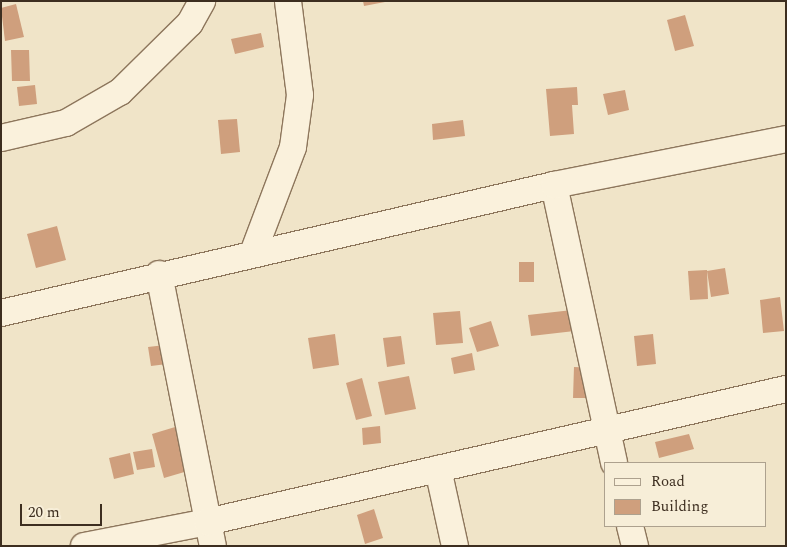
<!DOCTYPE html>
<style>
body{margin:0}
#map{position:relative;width:787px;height:547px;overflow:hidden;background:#f0e4c8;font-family:Spectral,serif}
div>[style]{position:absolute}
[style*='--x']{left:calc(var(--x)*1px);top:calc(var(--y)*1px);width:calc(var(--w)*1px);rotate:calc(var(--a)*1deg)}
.building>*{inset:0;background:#cf9f7d}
.roads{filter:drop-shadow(1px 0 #8d765c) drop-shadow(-1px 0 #8d765c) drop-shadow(0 1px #8d765c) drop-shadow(0 -1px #8d765c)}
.street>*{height:26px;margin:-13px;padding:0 13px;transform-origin:13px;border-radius:13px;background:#faf1dc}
span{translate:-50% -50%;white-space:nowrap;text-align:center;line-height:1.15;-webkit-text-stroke:4.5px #f7eed8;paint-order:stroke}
.frame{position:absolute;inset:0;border:2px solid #3d2e20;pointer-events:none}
.legend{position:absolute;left:604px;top:462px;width:162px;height:65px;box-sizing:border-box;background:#f7eed8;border:1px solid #ada18e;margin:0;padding:6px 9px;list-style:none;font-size:15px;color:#3d2e20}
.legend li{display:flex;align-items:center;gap:10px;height:25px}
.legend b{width:25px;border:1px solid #ada18e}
.scale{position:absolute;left:20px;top:504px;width:82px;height:22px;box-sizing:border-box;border:2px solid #3d2e20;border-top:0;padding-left:6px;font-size:15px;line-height:18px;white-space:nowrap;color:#3d2e20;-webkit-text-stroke:4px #f7eed8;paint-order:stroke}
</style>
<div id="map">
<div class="building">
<div style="clip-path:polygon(363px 1px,385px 1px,385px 2px,364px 6px)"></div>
<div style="clip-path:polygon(16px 4px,24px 37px,5px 41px,1px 8px)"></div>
<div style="clip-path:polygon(685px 15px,694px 46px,675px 51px,667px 20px)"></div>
<div style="clip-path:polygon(261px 33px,264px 47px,235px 54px,231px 39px)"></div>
<div style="clip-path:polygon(11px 50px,29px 50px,30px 81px,12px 81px)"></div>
<div style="clip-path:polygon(35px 85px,37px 104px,19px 106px,17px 87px)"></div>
<div style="clip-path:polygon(577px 87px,578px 105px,572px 105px,574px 134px,550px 136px,546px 89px)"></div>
<div style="clip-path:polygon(625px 90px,629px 110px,608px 115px,603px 94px)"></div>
<div style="clip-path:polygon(237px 119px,240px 152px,221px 154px,218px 120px)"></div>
<div style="clip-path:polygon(463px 120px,465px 136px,433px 140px,432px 124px)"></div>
<div style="clip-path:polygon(57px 226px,66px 260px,36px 268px,27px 234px)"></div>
<div style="clip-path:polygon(519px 262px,534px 262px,534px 282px,519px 282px)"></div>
<div style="clip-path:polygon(725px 268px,729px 294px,711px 297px,707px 271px)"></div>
<div style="clip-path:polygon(707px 270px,708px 299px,690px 300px,688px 271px)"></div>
<div style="clip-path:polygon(780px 297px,784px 331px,763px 333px,760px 300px)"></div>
<div style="clip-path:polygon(590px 308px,592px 329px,531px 336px,528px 315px)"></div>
<div style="clip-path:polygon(460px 311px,463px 343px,436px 345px,433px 313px)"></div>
<div style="clip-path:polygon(491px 321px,499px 346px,477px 352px,469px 328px)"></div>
<div style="clip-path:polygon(335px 334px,339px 365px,313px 369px,308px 338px)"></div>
<div style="clip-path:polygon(653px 334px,656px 364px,637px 366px,634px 336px)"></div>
<div style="clip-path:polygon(401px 336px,405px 364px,387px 367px,383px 338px)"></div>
<div style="clip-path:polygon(165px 345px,167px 364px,151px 366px,148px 347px)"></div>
<div style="clip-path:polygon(472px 353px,475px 370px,454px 374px,451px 358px)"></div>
<div style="clip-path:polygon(574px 367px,600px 368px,600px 398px,573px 398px)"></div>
<div style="clip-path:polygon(409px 376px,416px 409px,385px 415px,378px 382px)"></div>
<div style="clip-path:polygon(362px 378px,372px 416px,356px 420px,346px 383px)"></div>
<div style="clip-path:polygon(185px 424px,198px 468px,164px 478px,152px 434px)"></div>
<div style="clip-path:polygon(380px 426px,381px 443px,363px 445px,362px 428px)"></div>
<div style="clip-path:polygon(689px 434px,694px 449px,659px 458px,655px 442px)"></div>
<div style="clip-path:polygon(152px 449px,155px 467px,137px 470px,133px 452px)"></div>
<div style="clip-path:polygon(130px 453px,134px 474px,114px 479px,109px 458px)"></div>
<div style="clip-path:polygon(374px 509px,383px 538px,365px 544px,357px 515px)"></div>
</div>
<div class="roads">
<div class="street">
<div style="--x:1;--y:138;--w:67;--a:-13"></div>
<div style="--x:66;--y:123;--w:62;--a:-29.9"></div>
<div style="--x:120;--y:92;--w:98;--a:-44.6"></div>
<div style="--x:190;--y:23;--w:25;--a:-61"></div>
<div style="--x:554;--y:185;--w:284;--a:77.8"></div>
<div style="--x:253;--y:253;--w:113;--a:-69.3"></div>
<div style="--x:293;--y:147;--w:52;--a:-82.3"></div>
<div style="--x:300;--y:95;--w:95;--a:-97.3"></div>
<div style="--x:159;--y:274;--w:277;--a:78.8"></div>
<div style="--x:1;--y:313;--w:568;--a:-13.03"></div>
<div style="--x:554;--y:185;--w:237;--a:-11.2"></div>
<div style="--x:438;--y:469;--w:79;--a:77.6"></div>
<div style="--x:630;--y:526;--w:21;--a:76"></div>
<div style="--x:84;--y:546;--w:125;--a:-11"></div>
<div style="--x:207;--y:522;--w:594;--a:-12.94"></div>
</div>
</div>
<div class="frame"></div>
<ul class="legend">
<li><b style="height:6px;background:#faf1dc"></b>Road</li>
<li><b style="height:14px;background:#cf9f7d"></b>Building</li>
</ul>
<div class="scale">20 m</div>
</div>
